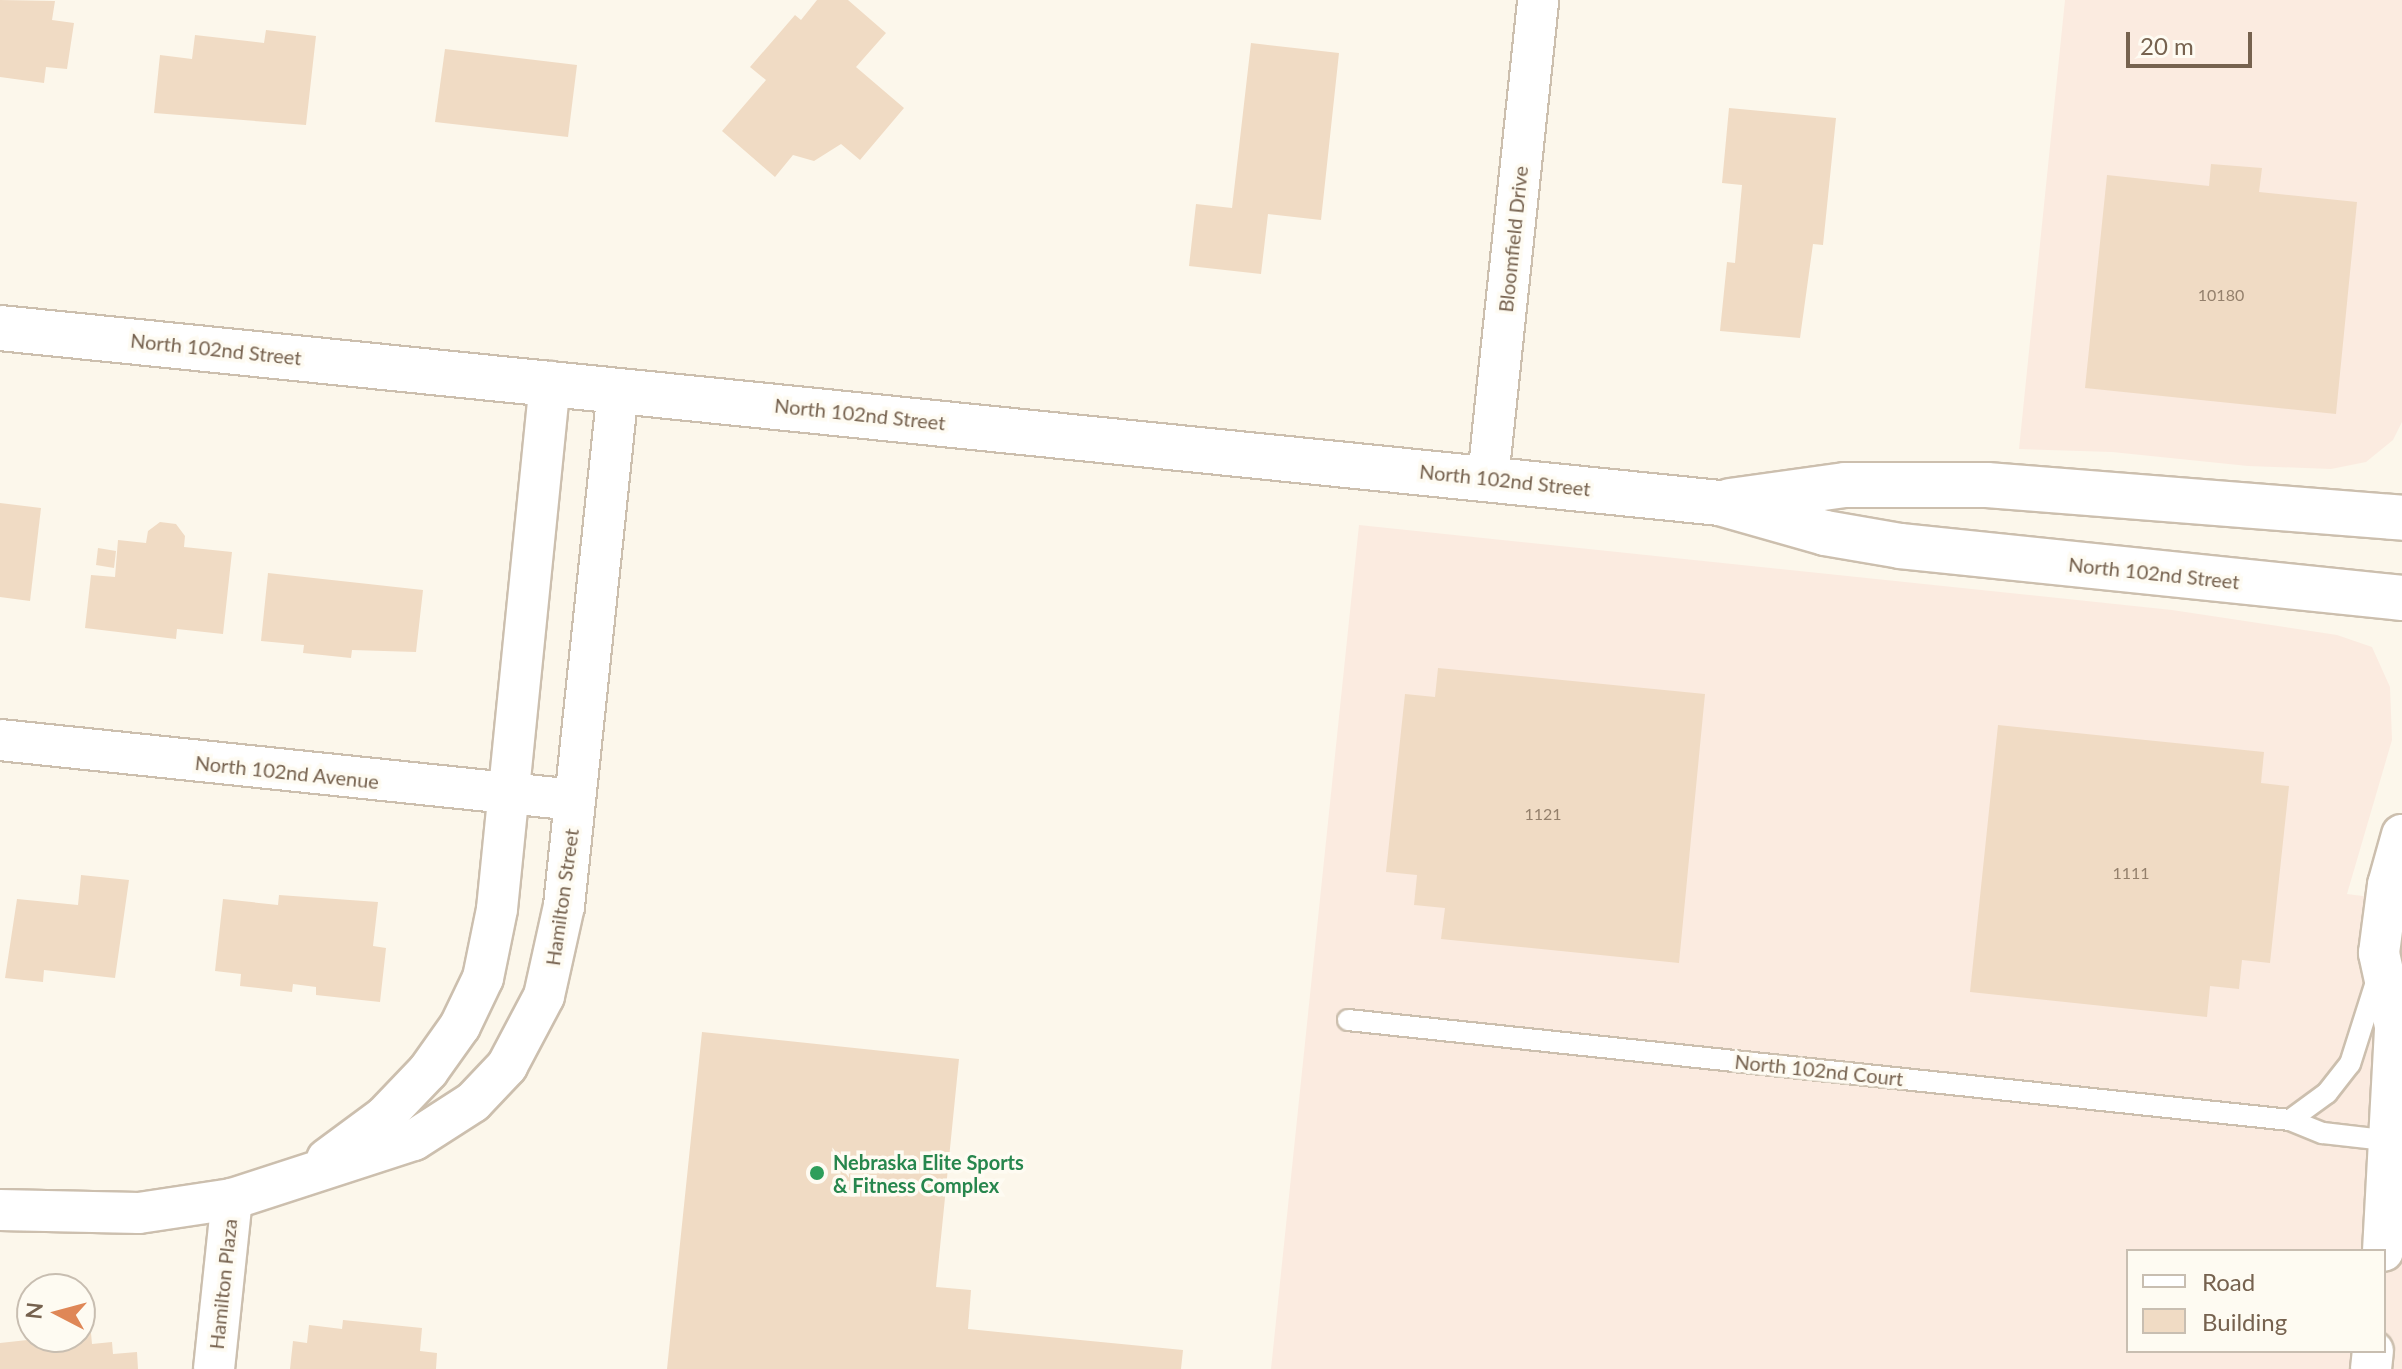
<!DOCTYPE html>
<style>
body{margin:0}
#map{position:relative;width:2402px;height:1369px;overflow:hidden;background:#fcf7eb;font-family:Lato,sans-serif}
div>[style]{position:absolute}
[style*='--x']{left:calc(var(--x)*1px);top:calc(var(--y)*1px);width:calc(var(--w)*1px);rotate:calc(var(--a)*1deg)}
.commercial>*{inset:0;background:#fbebe0}
.building>*{inset:0;background:#f0dbc4}
.roads{filter:drop-shadow(2px 0 #ccbfae) drop-shadow(-2px 0 #ccbfae) drop-shadow(0 2px #ccbfae) drop-shadow(0 -2px #ccbfae)}
.lane>*{height:20px;margin:-10px;padding:0 10px;transform-origin:10px;border-radius:10px;background:#fff}
.street>*{height:40px;margin:-20px;padding:0 20px;transform-origin:20px;border-radius:20px;background:#fff}
.secondary>*{height:44px;margin:-22px;padding:0 22px;transform-origin:22px;border-radius:22px;background:#fff}
.dots>*{width:22px;height:22px;translate:-50% -50%;box-sizing:border-box;border:4px solid #fefbf2;border-radius:50%}
span{translate:-50% -50%;white-space:nowrap;text-align:center;line-height:1.15;-webkit-text-stroke:7px #fefbf2;paint-order:stroke}
.number-label{font-size:16px;color:#94806c}
.number-label span{-webkit-text-stroke-width:0}
.street-label{font-size:20px;color:#76624f}
.leisure-label{font-size:20px;color:#27864d;font-weight:700}
.left{translate:0 -50%;text-align:left}
.legend{position:absolute;left:2126px;top:1249px;width:260px;height:104px;box-sizing:border-box;background:#fefbf2;border:2px solid #c8beb1;margin:0;padding:10px 14px;list-style:none;font-size:24px;color:#76624f}
.legend li{display:flex;align-items:center;gap:16px;height:40px}
.legend b{width:40px;border:2px solid #c8beb1}
.north{position:absolute;left:16px;top:1273px;width:80px;height:80px;box-sizing:border-box;background:#fefbf2;border:2px solid #c8beb1;border-radius:50%;rotate:276deg;font-size:22px;font-weight:700;line-height:32px;text-align:center;color:#76624f}
.north::after{content:'';display:block;margin:auto;width:28px;height:36px;background:#df8757;clip-path:polygon(50% 0,100% 100%,50% 72%,0 100%)}
.scale{position:absolute;left:2126px;top:32px;width:126px;height:36px;box-sizing:border-box;border:4px solid #76624f;border-top:0;padding-left:10px;font-size:24px;line-height:28px;white-space:nowrap;color:#76624f;-webkit-text-stroke:6px #fefbf2;paint-order:stroke}
</style>
<div id="map">
<div class="commercial">
<div style="clip-path:polygon(2065px 0,2402px 0,2402px 422px,2393px 440px,2366px 462px,2331px 469px,2248px 466px,2112px 452px,2019px 449px)"></div>
<div style="clip-path:polygon(evenodd,1359px 525px,2172px 610px,2337px 635px,2372px 647px,2390px 687px,2392px 740px,2347px 894px,2402px 901px,2402px 1369px,1271px 1369px,1359px 525px,2128px 1251px,2384px 1251px,2384px 1351px,2128px 1351px,2128px 1251px)"></div>
</div>
<div class="building">
<div style="clip-path:polygon(0 0,55px 1px,52px 20px,74px 23px,67px 69px,46px 67px,44px 83px,0 77px)"></div>
<div style="clip-path:polygon(817px 0,848px 0,886px 33px,856px 67px,904px 108px,860px 160px,841px 144px,814px 161px,793px 155px,775px 177px,722px 131px,766px 80px,750px 67px,795px 15px,801px 20px)"></div>
<div style="clip-path:polygon(266px 30px,316px 36px,306px 125px,154px 113px,160px 55px,192px 59px,195px 35px,264px 43px)"></div>
<div style="clip-path:polygon(1251px 43px,1339px 53px,1321px 220px,1268px 214px,1261px 274px,1189px 266px,1196px 204px,1232px 208px)"></div>
<div style="clip-path:polygon(445px 49px,577px 65px,568px 137px,435px 122px)"></div>
<div style="clip-path:polygon(1729px 108px,1836px 118px,1823px 245px,1813px 244px,1800px 338px,1720px 331px,1727px 262px,1735px 263px,1742px 185px,1722px 183px)"></div>
<div style="clip-path:polygon(2211px 164px,2262px 168px,2259px 192px,2357px 202px,2336px 414px,2085px 388px,2107px 175px,2209px 186px)"></div>
<div style="clip-path:polygon(0 503px,41px 508px,30px 601px,0 597px)"></div>
<div style="clip-path:polygon(160px 522px,176px 524px,185px 536px,184px 547px,232px 552px,223px 634px,177px 629px,176px 639px,85px 628px,91px 575px,115px 577px,118px 540px,146px 543px,148px 531px)"></div>
<div style="clip-path:polygon(98px 548px,116px 551px,114px 568px,96px 565px)"></div>
<div style="clip-path:polygon(268px 573px,423px 590px,416px 652px,352px 650px,351px 658px,303px 653px,304px 645px,261px 641px)"></div>
<div style="clip-path:polygon(1438px 668px,1705px 694px,1679px 963px,1441px 939px,1445px 908px,1414px 905px,1417px 875px,1386px 872px,1405px 694px,1435px 697px)"></div>
<div style="clip-path:polygon(1998px 725px,2264px 752px,2261px 783px,2289px 786px,2270px 963px,2242px 960px,2239px 989px,2210px 986px,2207px 1017px,1970px 992px)"></div>
<div style="clip-path:polygon(81px 875px,129px 880px,115px 978px,44px 970px,43px 982px,5px 978px,17px 899px,78px 905px)"></div>
<div style="clip-path:polygon(279px 895px,378px 902px,373px 946px,386px 948px,380px 1002px,316px 995px,316px 987px,293px 984px,292px 992px,240px 986px,241px 974px,215px 971px,223px 899px,278px 905px)"></div>
<div style="clip-path:polygon(702px 1032px,959px 1059px,936px 1287px,971px 1290px,968px 1329px,1183px 1350px,1181px 1369px,667px 1369px)"></div>
<div style="clip-path:polygon(343px 1320px,422px 1328px,420px 1351px,437px 1353px,436px 1369px,290px 1369px,293px 1341px,307px 1343px,309px 1325px,342px 1329px)"></div>
<div style="clip-path:polygon(91px 1333px,92px 1344px,112px 1342px,113px 1354px,137px 1352px,138px 1369px,0 1369px,0 1343px)"></div>
</div>
<div class="roads">
<div class="lane">
<div style="--x:1348;--y:1020;--w:947;--a:6.06"></div>
<div style="--x:2290;--y:1120;--w:35;--a:22"></div>
<div style="--x:2323;--y:1133;--w:69;--a:6.6"></div>
<div style="--x:2290;--y:1120;--w:46;--a:-36.1"></div>
<div style="--x:2327;--y:1093;--w:37;--a:-52"></div>
<div style="--x:2350;--y:1064;--w:86;--a:-72.4"></div>
</div>
<div class="street">
<div style="--x:1488;--y:478;--w:481;--a:-84"></div>
<div style="--x:0;--y:740;--w:578;--a:5.96"></div>
<div style="--x:2395;--y:1026;--w:75;--a:-102.4"></div>
<div style="--x:2379;--y:953;--w:69;--a:-82.5"></div>
<div style="--x:2388;--y:885;--w:52;--a:-74.4"></div>
<div style="--x:327;--y:1159;--w:71;--a:-36.4"></div>
<div style="--x:384;--y:1117;--w:64;--a:-46.3"></div>
<div style="--x:428;--y:1071;--w:55;--a:-54.6"></div>
<div style="--x:460;--y:1026;--w:53;--a:-64.4"></div>
<div style="--x:483;--y:978;--w:70;--a:-78.5"></div>
<div style="--x:497;--y:909;--w:530;--a:-84.26"></div>
<div style="--x:0;--y:1210;--w:139;--a:1.2"></div>
<div style="--x:139;--y:1213;--w:94;--a:-8.6"></div>
<div style="--x:232;--y:1199;--w:191;--a:-18"></div>
<div style="--x:414;--y:1140;--w:70;--a:-32.8"></div>
<div style="--x:473;--y:1102;--w:50;--a:-46.6"></div>
<div style="--x:507;--y:1066;--w:79;--a:-62.1"></div>
<div style="--x:544;--y:996;--w:92;--a:-77.5"></div>
<div style="--x:564;--y:906;--w:519;--a:-84.03"></div>
<div style="--x:2383;--y:1251;--w:225;--a:-86.9"></div>
<div style="--x:2395;--y:1026;--w:27;--a:-75"></div>
<div style="--x:214;--y:1369;--w:171;--a:-84"></div>
<div style="--x:2371;--y:1369;--w:18;--a:-84"></div>
</div>
<div class="secondary">
<div style="--x:0;--y:328;--w:1729;--a:5.81"></div>
<div style="--x:1720;--y:503;--w:109;--a:15.9"></div>
<div style="--x:1825;--y:533;--w:76;--a:9.8"></div>
<div style="--x:1900;--y:546;--w:505;--a:5.91"></div>
<div style="--x:1730;--y:501;--w:116;--a:-7.9"></div>
<div style="--x:1845;--y:485;--w:142;--a:0"></div>
<div style="--x:1987;--y:485;--w:416;--a:4.5"></div>
</div>
</div>
<div class="dots">
<div style="left:817px;top:1173px;background:#2e9e5b"></div>
</div>
<div class="number-label">
<span style="left:2221px;top:295px">10180</span>
<span style="left:1543px;top:814px">1121</span>
<span style="left:2131px;top:873px">1111</span>
</div>
<div class="street-label">
<span style="left:1513px;top:239px;rotate:-84deg">Bloomfield Drive</span>
<span style="left:216px;top:349px;rotate:6deg">North 102nd Street</span>
<span style="left:860px;top:414px;rotate:6deg">North 102nd Street</span>
<span style="left:1505px;top:480px;rotate:6deg">North 102nd Street</span>
<span style="left:2154px;top:573px;rotate:6deg">North 102nd Street</span>
<span style="left:287px;top:772px;rotate:6deg">North 102nd Avenue</span>
<span style="left:562px;top:897px;rotate:-82deg">Hamilton Street</span>
<span style="left:1819px;top:1070px;rotate:6deg">North 102nd Court</span>
<span style="left:223px;top:1284px;rotate:-84deg">Hamilton Plaza</span>
</div>
<div class="leisure-label">
<span class="left" style="left:833px;top:1174px">Nebraska Elite Sports<br>&amp; Fitness Complex</span>
</div>
<ul class="legend">
<li><b style="height:10px;background:#fff"></b>Road</li>
<li><b style="height:22px;background:#f0dbc4"></b>Building</li>
</ul>
<div class="north">N</div>
<div class="scale">20 m</div>
</div>
